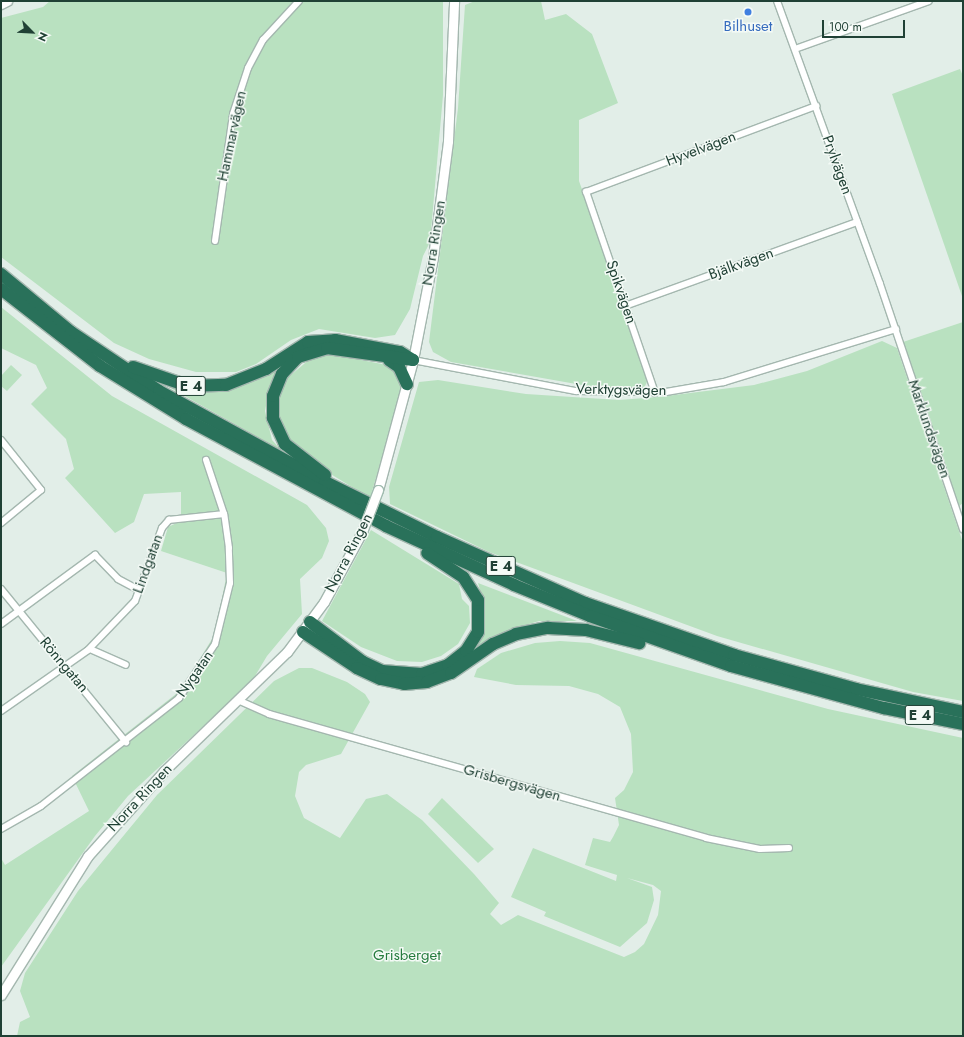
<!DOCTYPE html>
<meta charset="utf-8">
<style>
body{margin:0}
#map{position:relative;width:964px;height:1037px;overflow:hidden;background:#e2eee8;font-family:Jost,sans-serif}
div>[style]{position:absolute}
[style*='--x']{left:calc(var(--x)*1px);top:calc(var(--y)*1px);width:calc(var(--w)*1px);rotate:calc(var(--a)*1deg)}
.green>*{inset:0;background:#b9e1c0}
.roads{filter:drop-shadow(1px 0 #a4b7af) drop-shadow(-1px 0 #a4b7af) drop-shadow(0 1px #a4b7af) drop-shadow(0 -1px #a4b7af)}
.minor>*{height:6px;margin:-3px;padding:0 3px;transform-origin:3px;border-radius:3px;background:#fff}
.secondary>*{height:9px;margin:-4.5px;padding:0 4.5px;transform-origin:4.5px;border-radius:4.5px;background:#fff}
.motorway>*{height:12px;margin:-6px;padding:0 6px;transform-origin:6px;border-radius:6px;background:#29715a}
.bridges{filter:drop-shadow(1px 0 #a0bbaf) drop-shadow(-1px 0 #a0bbaf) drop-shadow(0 1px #a0bbaf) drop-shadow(0 -1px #a0bbaf)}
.secondary-bridge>*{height:9px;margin:-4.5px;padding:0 4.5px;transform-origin:4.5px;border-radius:4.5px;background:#fff}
.dots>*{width:11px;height:11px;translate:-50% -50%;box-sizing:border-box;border:2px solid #f4faf6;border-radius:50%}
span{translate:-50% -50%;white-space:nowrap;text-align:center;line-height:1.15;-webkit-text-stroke:3px #f4faf6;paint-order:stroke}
.shield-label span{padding:1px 3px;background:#f4faf6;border:1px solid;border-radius:3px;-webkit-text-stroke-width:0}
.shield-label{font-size:14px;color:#204135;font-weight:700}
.shop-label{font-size:15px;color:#366cbe}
.street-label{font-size:15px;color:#204135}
.park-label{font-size:15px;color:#267c3e}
.frame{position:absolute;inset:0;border:2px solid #204135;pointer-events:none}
.north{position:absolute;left:12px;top:12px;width:40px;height:40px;-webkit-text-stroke:3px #f4faf6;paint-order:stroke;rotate:114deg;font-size:11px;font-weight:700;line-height:16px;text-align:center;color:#204135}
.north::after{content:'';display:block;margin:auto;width:14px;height:18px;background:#204135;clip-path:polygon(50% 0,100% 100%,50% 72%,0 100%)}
.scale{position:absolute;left:822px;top:20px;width:83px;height:18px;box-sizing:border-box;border:2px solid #204135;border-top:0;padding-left:5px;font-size:12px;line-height:14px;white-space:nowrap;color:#204135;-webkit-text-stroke:3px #f4faf6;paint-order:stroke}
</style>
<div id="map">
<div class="green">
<div style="clip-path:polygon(50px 1px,443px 1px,443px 95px,430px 242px,423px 256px,410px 309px,395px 335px,375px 338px,319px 329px,291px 340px,256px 364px,236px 372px,196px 372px,149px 359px,114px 343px,1px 257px,1px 18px,43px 7px)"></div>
<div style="clip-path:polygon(475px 1px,541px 1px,545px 20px,566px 14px,592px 34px,618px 103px,579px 120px,579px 181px,649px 378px,643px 390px,599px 388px,451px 362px,433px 352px,429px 342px,458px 108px,465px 5px)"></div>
<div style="clip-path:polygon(960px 69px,963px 76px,963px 299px,892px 94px)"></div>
<div style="clip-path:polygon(1px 307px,112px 396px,307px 505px,326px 528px,329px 541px,322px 558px,300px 579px,302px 614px,267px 656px,252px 681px,128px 796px,95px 836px,1px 967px,1px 858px,5px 865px,89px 811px,72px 776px,181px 690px,215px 634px,227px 573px,161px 551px,168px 527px,181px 521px,181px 492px,144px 494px,134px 522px,115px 533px,65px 478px,74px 469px,66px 439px,31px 404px,47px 388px,36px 365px,1px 348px)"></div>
<div style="clip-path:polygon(963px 322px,963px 503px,959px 506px,903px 342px)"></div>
<div style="clip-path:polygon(882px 341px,897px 348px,963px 543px,963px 701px,913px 692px,717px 636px,489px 552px,390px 504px,389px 487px,419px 382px,438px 380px,526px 394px,619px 400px,658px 397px,754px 385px,807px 371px)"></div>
<div style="clip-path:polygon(330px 354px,387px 365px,401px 377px,402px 390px,370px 498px,329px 473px,284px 436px,278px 415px,277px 399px,285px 380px,311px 358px)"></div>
<div style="clip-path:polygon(285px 363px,270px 384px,265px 411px,272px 440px,281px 450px,165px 385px,187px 390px)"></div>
<div style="clip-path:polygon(11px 365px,22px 375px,7px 391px,1px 386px,1px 376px)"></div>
<div style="clip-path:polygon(371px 530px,459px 584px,462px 599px,469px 606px,470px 623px,458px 644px,441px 656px,422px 662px,397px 661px,361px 647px,322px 621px)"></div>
<div style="clip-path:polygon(478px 583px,577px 621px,539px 621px,512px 629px,478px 646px,483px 632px,484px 604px)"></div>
<div style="clip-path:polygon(560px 641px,590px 643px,828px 709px,963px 738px,963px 1036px,17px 1036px,20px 1022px,30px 1017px,20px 991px,25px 973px,78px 891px,157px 795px,274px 681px,299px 668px,312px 668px,347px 682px,365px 694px,370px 702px,341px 754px,306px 765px,299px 772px,295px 796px,304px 818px,340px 838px,366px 799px,387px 794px,422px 820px,474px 874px,499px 903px,490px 914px,501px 925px,518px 915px,624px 957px,635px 952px,644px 944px,658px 915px,661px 891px,653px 885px,627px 878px,652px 887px,654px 900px,647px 923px,620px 947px,544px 916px,546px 912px,511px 897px,533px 848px,616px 881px,617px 875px,585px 865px,593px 838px,610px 842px,613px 837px,619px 825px,615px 798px,624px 790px,633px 772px,631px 734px,620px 707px,598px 694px,569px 686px,516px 685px,474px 677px,477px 669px,501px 653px,535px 643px)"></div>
<div style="clip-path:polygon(442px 798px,494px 849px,478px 863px,428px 814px)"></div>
</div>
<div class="roads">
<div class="minor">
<div style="--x:777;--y:1;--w:301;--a:70"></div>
<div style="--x:880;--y:284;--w:259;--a:71.3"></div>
<div style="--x:795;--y:49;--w:142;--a:-19.7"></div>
<div style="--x:215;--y:241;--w:128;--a:-81.9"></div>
<div style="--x:233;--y:114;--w:48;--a:-71.9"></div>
<div style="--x:248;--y:68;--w:32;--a:-62"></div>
<div style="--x:263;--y:40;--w:53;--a:-47.3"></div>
<div style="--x:625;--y:306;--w:247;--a:-19.9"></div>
<div style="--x:413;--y:360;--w:166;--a:10.8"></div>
<div style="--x:576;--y:391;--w:90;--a:0.6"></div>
<div style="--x:666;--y:392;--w:59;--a:-9.8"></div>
<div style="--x:724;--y:382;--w:180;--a:-17.1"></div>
<div style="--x:655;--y:393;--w:213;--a:-108.9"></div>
<div style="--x:586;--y:192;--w:246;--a:-20.5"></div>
<div style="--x:1;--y:440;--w:64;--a:51.3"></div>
<div style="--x:41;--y:490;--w:52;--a:140.5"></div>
<div style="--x:1;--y:589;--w:198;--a:50.8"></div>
<div style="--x:1;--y:624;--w:117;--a:-36.3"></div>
<div style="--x:95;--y:555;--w:33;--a:46"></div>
<div style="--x:118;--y:579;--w:24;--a:28"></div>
<div style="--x:90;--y:649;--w:39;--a:24"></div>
<div style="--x:240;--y:701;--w:32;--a:24"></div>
<div style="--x:269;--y:714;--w:454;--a:15.8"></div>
<div style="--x:706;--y:838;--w:55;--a:11.5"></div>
<div style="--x:760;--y:849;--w:29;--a:-2"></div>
<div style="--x:1;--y:711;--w:106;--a:-35"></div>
<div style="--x:88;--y:650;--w:68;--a:-46.2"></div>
<div style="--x:135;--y:601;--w:78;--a:-69.7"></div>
<div style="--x:162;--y:528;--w:11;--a:-49"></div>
<div style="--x:169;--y:520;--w:55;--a:-6.2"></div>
<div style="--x:1;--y:829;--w:46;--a:-29.9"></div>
<div style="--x:41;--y:806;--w:175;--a:-38"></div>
<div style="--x:179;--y:698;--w:65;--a:-56.3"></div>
<div style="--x:215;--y:644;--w:63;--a:-76.2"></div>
<div style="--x:230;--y:583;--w:35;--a:-92"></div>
<div style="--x:229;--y:548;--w:34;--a:-98"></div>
<div style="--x:224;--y:514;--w:57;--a:-108.4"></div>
</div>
<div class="secondary">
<div style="--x:1;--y:4;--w:7;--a:-27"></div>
<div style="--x:378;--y:490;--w:135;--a:-74.9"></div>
<div style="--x:413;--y:360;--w:105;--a:-79"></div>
<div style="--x:433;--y:257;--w:117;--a:-82.6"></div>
<div style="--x:448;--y:141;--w:140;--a:-87.5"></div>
<div style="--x:1;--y:995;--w:164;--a:-58"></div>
<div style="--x:88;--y:856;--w:114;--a:-48.2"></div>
<div style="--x:164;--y:771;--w:171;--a:-44.1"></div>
<div style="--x:287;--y:652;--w:62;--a:-53.5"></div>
<div style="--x:324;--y:602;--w:80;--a:-61.5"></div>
</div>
<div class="motorway">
<div style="--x:1;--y:274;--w:91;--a:39.6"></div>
<div style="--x:71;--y:332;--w:106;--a:33.8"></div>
<div style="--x:159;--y:391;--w:189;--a:28.7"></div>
<div style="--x:325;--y:482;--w:125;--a:26.2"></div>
<div style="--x:437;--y:537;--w:162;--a:24"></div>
<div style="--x:585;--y:603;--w:158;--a:19.2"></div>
<div style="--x:734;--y:655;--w:127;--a:15.6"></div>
<div style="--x:856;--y:689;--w:109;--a:12.1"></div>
<div style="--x:1;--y:289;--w:125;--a:37.9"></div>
<div style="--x:100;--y:366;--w:101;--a:31.6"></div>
<div style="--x:186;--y:419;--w:227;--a:28.1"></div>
<div style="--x:386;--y:526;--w:141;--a:24.7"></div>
<div style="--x:514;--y:585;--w:82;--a:22.2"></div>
<div style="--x:590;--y:616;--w:150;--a:19.5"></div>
<div style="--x:731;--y:666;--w:159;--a:15.4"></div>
<div style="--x:884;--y:708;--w:81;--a:11.4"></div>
<div style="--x:389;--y:360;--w:12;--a:35"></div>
<div style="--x:399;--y:367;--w:19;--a:65"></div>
<div style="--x:133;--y:367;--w:58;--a:19.1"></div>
<div style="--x:188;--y:386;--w:38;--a:-2"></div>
<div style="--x:226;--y:385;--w:43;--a:-21.8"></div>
<div style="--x:266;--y:369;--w:50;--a:-32.7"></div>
<div style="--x:308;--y:342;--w:27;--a:-4"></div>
<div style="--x:335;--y:340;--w:66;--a:10.5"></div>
<div style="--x:400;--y:352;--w:15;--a:32"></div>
<div style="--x:325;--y:475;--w:51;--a:-142.2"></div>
<div style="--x:285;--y:444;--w:29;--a:-115"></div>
<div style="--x:273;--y:418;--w:22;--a:-90"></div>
<div style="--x:273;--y:396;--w:24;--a:-68"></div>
<div style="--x:282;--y:374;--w:23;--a:-47"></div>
<div style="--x:298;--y:357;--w:30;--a:-17"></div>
<div style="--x:327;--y:348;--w:87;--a:7.9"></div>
<div style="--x:310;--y:622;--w:66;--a:37"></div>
<div style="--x:363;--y:662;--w:21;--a:25"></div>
<div style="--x:382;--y:671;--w:40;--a:4.3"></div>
<div style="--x:422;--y:674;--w:28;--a:-19"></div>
<div style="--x:448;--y:665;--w:23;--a:-38"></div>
<div style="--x:466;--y:651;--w:22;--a:-58"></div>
<div style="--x:478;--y:632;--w:32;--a:-90"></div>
<div style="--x:478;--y:600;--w:27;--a:-123"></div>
<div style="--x:463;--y:577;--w:43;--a:-146.3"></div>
<div style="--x:303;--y:632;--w:65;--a:33.7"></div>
<div style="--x:357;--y:668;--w:26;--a:25"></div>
<div style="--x:381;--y:679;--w:24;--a:12"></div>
<div style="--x:404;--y:684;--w:23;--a:-5"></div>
<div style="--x:427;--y:682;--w:26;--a:-21"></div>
<div style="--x:451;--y:673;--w:51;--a:-34.6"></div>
<div style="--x:493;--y:644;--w:25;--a:-23"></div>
<div style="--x:516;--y:634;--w:33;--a:-11"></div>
<div style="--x:548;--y:628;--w:38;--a:3"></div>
<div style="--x:586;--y:630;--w:55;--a:13.8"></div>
</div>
</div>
<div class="bridges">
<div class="secondary-bridge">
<div style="--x:362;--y:532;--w:45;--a:-69.1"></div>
</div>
</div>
<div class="dots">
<div style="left:748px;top:12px;background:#3f7fe0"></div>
</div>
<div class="shield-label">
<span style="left:191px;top:386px">E 4</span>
<span style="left:501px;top:566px">E 4</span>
<span style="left:920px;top:715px">E 4</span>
</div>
<div class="shop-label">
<span style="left:748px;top:27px">Bilhuset</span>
</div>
<div class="street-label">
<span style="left:232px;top:136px;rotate:-78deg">Hammarvägen</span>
<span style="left:701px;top:149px;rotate:-21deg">Hyvelvägen</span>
<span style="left:837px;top:165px;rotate:70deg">Prylvägen</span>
<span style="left:434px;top:243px;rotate:-81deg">Norra Ringen</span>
<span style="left:741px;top:264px;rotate:-20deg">Bjälkvägen</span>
<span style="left:621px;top:292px;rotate:71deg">Spikvägen</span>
<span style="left:621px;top:390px;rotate:1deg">Verktygsvägen</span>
<span style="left:929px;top:429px;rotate:71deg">Marklundsvägen</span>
<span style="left:349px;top:553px;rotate:-63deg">Norra Ringen</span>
<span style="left:148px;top:564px;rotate:-70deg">Lindgatan</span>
<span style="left:64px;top:665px;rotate:50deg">Rönngatan</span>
<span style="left:195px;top:674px;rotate:-55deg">Nygatan</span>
<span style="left:512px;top:783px;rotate:16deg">Grisbergsvägen</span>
<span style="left:140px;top:798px;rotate:-47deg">Norra Ringen</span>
</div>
<div class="park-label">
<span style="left:407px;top:956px">Grisberget</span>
</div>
<div class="frame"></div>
<div class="north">N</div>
<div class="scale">100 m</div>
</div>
